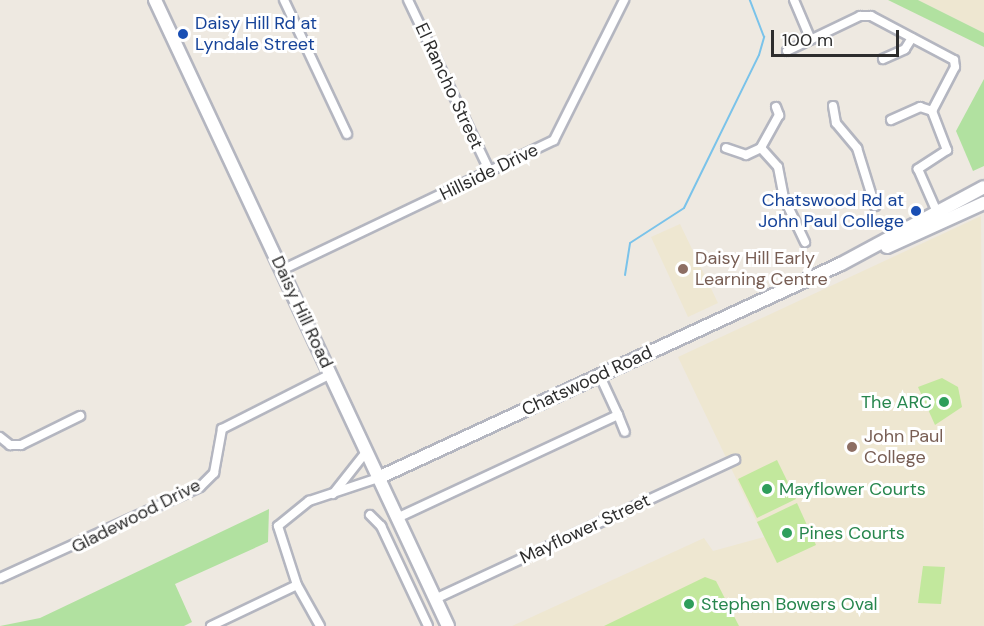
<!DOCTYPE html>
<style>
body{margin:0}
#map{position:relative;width:984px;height:626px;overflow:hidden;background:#eee9e1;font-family:"DM Sans",sans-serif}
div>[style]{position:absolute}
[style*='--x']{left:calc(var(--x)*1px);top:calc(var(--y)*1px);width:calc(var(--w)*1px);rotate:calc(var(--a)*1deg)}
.education>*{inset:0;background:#eee7d1}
.green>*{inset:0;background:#b1e1a0}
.pitch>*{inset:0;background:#c2e89d}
.stream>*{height:2px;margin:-1px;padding:0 1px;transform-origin:1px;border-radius:1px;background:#7ac3ea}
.roads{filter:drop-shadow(2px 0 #b4b6c0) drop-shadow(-2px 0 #b4b6c0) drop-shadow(0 2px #b4b6c0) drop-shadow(0 -2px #b4b6c0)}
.street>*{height:8px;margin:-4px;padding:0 4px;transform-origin:4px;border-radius:4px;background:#fff}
.secondary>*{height:12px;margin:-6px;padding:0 6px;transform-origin:6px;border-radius:6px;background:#fff}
.dots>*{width:16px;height:16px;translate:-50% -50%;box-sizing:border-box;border:3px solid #fff;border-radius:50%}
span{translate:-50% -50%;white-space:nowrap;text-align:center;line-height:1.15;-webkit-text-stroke:6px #fff;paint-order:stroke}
.transit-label{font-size:18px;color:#164399}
.left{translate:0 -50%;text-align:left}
.right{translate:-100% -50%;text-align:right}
.street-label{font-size:18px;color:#2d2d2d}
.education-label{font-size:18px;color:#785e54}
.leisure-label{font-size:18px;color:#27864d}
.scale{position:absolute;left:771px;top:30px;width:128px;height:27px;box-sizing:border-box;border:3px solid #2d2d2d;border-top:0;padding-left:8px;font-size:18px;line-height:21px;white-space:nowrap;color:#2d2d2d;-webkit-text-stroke:4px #fff;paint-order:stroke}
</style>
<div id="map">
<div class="education">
<div style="clip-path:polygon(918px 0,984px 0,984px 33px)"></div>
<div style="clip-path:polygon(981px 216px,984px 626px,512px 626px,704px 538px,713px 551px,764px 537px,678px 357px)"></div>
<div style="clip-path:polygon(680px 224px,718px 303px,688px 317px,651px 237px)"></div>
</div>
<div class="green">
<div style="clip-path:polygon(888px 0,918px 0,984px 33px,984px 47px)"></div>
<div style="clip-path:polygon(984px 79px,984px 166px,973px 171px,956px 131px)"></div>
<div style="clip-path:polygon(269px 509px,268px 542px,175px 584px,192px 622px,184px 626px,0 626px,40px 618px)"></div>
</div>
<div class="pitch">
<div style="clip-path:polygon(942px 378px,958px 387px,962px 407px,935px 425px,918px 387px)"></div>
<div style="clip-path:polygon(777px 460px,796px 499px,757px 518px,738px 479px)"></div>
<div style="clip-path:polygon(797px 503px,816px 545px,777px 563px,757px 522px)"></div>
<div style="clip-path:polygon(923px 566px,945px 567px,941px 604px,918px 603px)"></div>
<div style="clip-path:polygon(705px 577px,716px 581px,739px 626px,604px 626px)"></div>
</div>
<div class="stream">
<div style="--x:625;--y:275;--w:32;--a:-81"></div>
<div style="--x:630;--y:243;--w:64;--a:-32.9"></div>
<div style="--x:684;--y:208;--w:170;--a:-63.9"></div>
<div style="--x:759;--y:55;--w:19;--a:-74"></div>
<div style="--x:764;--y:37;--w:40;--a:-111"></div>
</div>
<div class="roads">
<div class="street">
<div style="--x:284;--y:0;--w:148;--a:64.8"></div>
<div style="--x:408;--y:0;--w:191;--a:64.5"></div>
<div style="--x:794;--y:0;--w:43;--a:67"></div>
<div style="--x:787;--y:51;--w:81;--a:-25.6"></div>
<div style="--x:860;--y:16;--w:11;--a:0"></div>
<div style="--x:871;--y:16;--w:94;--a:27.9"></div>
<div style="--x:954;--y:60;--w:7;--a:82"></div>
<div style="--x:955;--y:67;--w:50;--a:117.6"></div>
<div style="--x:883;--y:59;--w:24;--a:-24"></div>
<div style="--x:905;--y:49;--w:13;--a:-58"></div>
<div style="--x:833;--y:106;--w:17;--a:80"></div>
<div style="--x:836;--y:123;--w:33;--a:50"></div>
<div style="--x:857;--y:148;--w:61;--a:72.8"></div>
<div style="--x:776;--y:107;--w:9;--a:69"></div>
<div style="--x:779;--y:115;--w:38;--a:119"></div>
<div style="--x:761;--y:148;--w:25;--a:48"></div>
<div style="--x:778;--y:167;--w:32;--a:79"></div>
<div style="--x:784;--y:198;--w:49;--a:64.5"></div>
<div style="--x:891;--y:120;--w:32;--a:-24"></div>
<div style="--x:920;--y:107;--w:13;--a:18"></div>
<div style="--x:932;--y:111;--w:42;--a:69"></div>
<div style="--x:947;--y:150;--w:35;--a:147"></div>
<div style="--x:918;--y:169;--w:45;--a:66.3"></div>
<div style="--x:726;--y:148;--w:21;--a:19"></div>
<div style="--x:746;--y:155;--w:17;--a:-25"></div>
<div style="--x:282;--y:270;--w:301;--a:-25.5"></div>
<div style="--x:554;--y:140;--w:157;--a:-63.4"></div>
<div style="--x:618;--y:415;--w:18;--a:68"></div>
<div style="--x:0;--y:437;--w:13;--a:39"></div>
<div style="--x:10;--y:445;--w:11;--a:0"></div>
<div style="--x:21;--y:445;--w:66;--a:-26.2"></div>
<div style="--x:333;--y:494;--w:53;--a:-51.8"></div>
<div style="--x:370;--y:515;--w:16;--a:45"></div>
<div style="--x:381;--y:526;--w:110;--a:64.8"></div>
<div style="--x:397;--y:518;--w:244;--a:-25"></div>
<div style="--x:618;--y:415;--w:45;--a:-114.9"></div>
<div style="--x:0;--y:578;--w:220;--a:-24.5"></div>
<div style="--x:200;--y:487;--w:20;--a:-45"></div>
<div style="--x:214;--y:473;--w:45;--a:-79.7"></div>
<div style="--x:222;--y:429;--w:122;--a:-26.8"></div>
<div style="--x:435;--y:599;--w:331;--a:-24.9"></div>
<div style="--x:211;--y:626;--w:95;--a:-25.5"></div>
<div style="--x:320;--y:626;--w:47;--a:-119.3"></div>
<div style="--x:297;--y:585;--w:62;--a:-107.9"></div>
<div style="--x:278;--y:526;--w:40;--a:-39"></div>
<div style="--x:309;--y:501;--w:73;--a:-18.4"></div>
</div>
<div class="secondary">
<div style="--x:155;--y:0;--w:691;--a:64.92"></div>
<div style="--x:887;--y:247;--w:107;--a:-24.4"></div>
<div style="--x:378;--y:478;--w:510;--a:-24.81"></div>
<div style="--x:841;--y:264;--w:162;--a:-28.3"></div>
</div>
</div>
<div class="dots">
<div style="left:183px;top:34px;background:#1a4fb4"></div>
<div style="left:916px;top:211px;background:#1a4fb4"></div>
<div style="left:683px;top:269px;background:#8d6e63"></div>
<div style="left:944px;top:402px;background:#2e9e5b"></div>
<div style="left:852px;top:447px;background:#8d6e63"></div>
<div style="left:767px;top:489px;background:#2e9e5b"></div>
<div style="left:787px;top:533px;background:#2e9e5b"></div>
<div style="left:689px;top:604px;background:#2e9e5b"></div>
</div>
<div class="transit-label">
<span class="left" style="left:195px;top:34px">Daisy Hill Rd at<br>Lyndale Street</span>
<span class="right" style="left:904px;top:211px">Chatswood Rd at<br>John Paul College</span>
</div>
<div class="street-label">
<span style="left:449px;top:86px;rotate:65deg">El Rancho Street</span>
<span style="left:489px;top:172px;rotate:-26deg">Hillside Drive</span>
<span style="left:302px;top:312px;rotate:65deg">Daisy Hill Road</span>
<span style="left:587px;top:381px;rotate:-25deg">Chatswood Road</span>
<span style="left:136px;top:516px;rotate:-27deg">Gladewood Drive</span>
<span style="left:585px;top:529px;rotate:-25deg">Mayflower Street</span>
</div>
<div class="education-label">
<span class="left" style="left:695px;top:269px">Daisy Hill Early<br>Learning Centre</span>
<span class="left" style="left:864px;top:447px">John Paul<br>College</span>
</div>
<div class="leisure-label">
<span class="right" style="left:932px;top:402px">The ARC</span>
<span class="left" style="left:779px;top:489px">Mayflower Courts</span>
<span class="left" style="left:799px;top:533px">Pines Courts</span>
<span class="left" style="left:701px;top:604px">Stephen Bowers Oval</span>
</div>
<div class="scale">100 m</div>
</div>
